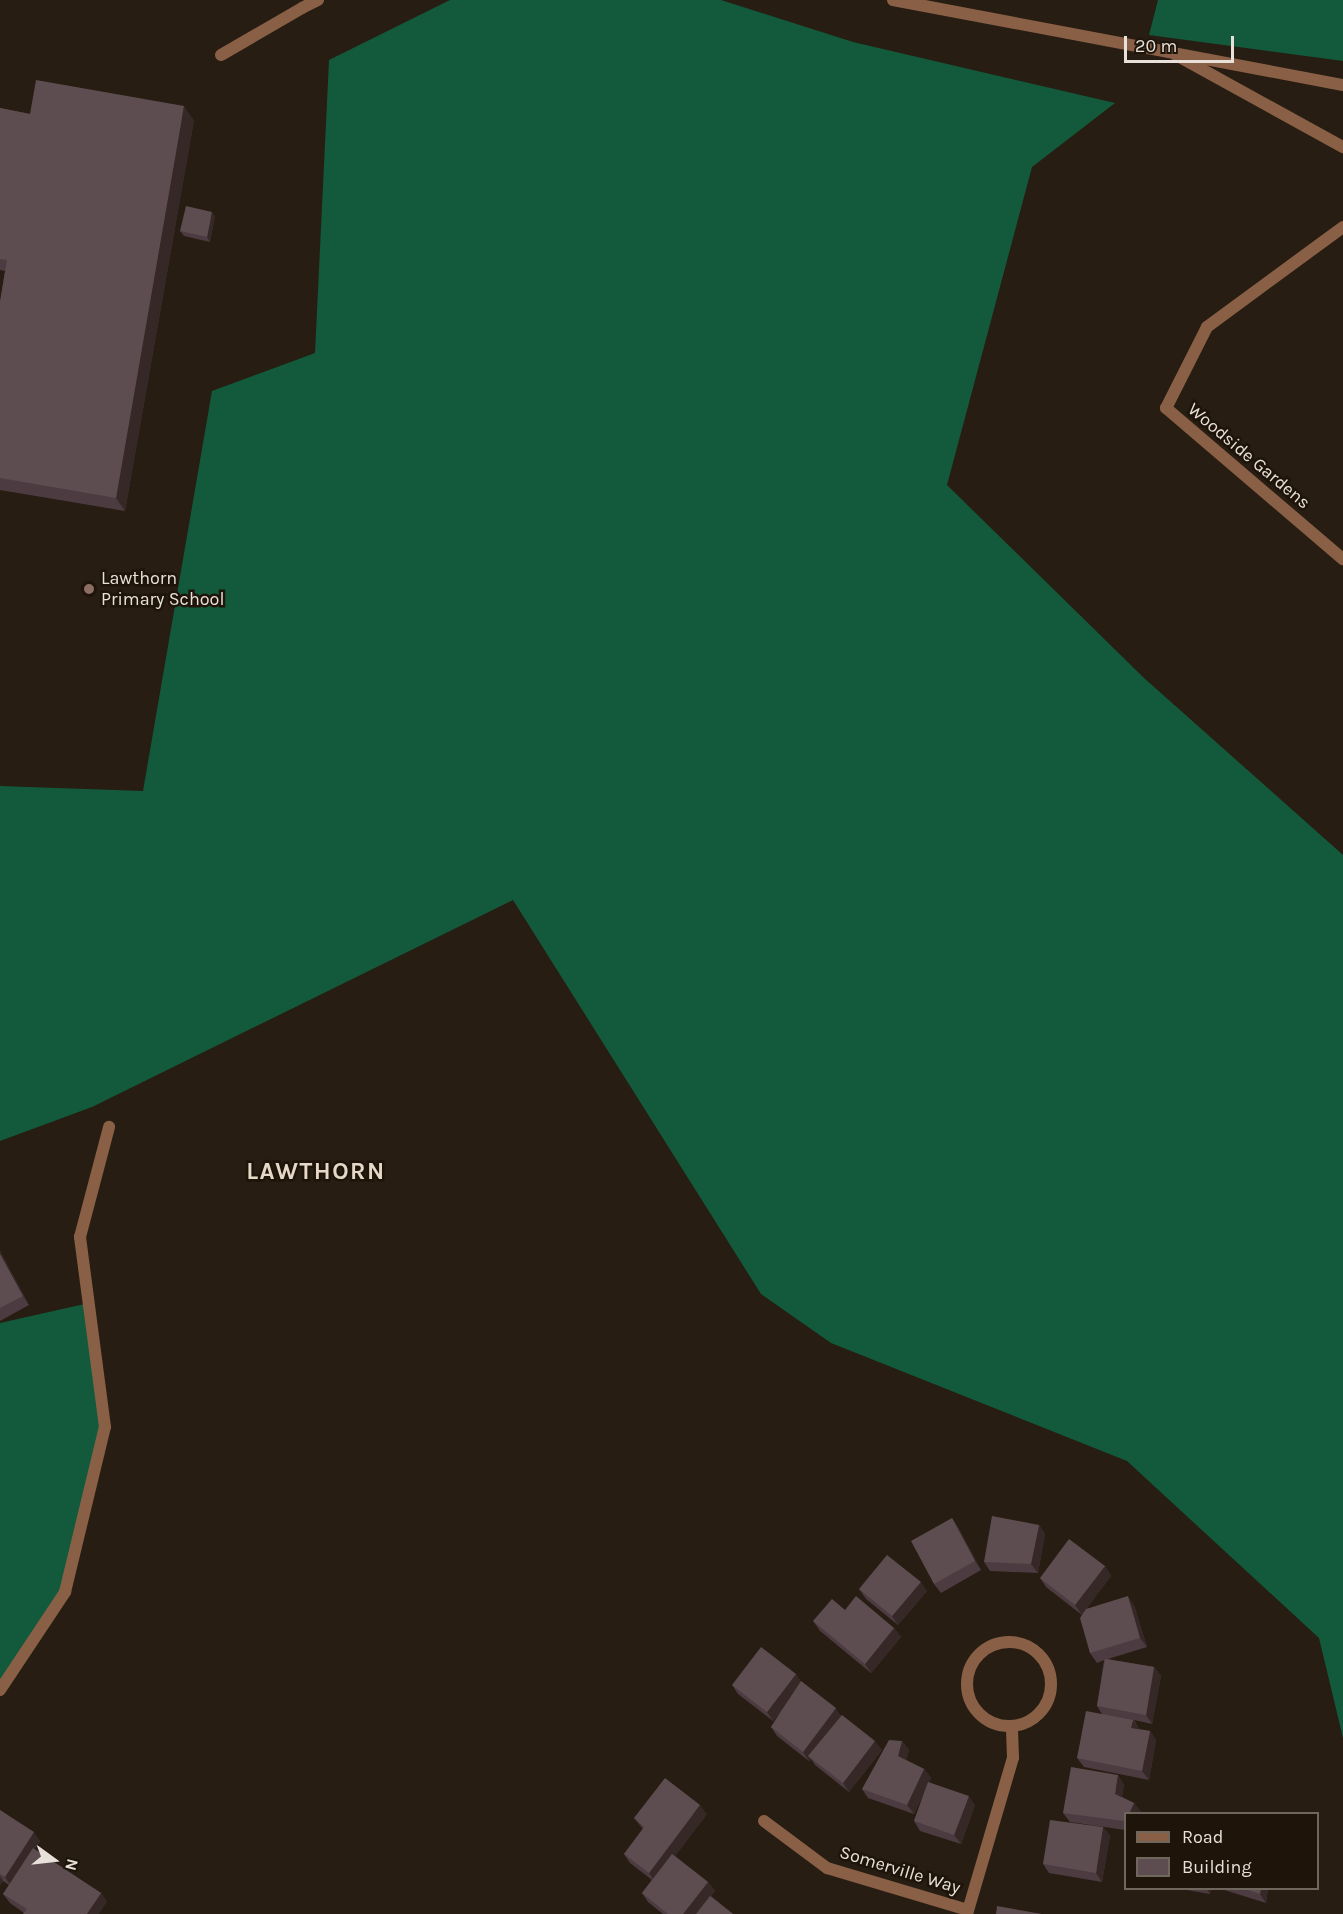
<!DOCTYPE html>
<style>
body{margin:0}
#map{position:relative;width:1343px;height:1914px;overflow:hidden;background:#271d12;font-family:Karla,sans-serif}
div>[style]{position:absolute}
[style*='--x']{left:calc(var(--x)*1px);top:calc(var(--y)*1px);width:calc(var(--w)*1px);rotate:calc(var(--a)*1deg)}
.forest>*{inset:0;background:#125a3b}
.service>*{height:12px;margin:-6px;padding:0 6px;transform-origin:6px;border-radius:6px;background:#896046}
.minor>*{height:12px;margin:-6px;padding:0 6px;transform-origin:6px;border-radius:6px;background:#896046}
.minor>.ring{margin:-6px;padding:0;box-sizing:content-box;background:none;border:12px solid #896046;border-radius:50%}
.tertiary>*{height:12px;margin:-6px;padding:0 6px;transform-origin:6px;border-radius:6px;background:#896046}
.wall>*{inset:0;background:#4c3b40}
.shaded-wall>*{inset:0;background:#362827}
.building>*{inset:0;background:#5d4d51}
.dots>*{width:16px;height:16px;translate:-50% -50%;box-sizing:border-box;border:3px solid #1e1409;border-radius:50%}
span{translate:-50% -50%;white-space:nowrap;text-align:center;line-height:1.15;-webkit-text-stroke:5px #1e1409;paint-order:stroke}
.street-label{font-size:18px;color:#e8e1d9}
.poi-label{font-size:18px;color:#e8e1d9}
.left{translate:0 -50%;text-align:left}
.district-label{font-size:24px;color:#e5d8c8;font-weight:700;letter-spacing:1.5px}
.legend{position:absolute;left:1124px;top:1812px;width:195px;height:78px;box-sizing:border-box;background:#1e1409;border:2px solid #6f665c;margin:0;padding:8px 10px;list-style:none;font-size:18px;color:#e8e1d9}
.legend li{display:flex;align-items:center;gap:12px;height:30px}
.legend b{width:30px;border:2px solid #6f665c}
.north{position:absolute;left:24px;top:1830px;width:60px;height:60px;-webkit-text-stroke:4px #1e1409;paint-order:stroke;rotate:105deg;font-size:16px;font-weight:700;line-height:24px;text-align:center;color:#e8e1d9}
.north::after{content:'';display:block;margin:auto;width:21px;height:27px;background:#e8e1d9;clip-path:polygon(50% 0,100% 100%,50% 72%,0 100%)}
.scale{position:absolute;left:1124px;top:36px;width:110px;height:27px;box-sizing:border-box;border:3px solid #e8e1d9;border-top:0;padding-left:8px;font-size:18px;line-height:21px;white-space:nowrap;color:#e8e1d9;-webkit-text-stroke:4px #1e1409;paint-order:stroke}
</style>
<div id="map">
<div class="forest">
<div style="clip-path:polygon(450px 0,721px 0,853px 42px,1115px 103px,1032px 167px,947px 485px,1144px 678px,1343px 855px,1343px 1738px,1319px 1638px,1127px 1461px,831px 1343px,761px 1294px,513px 900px,92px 1107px,0 1141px,0 786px,143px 791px,212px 391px,315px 353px,329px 60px)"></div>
<div style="clip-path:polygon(1158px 0,1343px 0,1343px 61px,1149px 35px)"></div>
<div style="clip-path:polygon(89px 1303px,105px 1427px,65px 1592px,0 1690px,0 1323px)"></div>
</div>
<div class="service">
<div style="--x:221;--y:55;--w:94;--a:-30.1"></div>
</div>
<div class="minor">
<div style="--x:302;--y:8;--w:18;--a:-27"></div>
<div style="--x:1176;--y:55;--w:191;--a:28.9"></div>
<div style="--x:1343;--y:227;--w:169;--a:143.7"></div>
<div style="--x:1207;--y:327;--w:91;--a:116.8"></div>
<div style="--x:1166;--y:408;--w:233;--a:40.5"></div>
<div class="ring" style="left:967px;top:1642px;width:72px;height:72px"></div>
<div style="--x:0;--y:1690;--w:118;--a:-56.4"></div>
<div style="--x:65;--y:1592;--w:170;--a:-76.4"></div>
<div style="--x:105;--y:1427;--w:192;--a:-97.5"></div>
<div style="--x:80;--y:1237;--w:114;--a:-75.2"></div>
<div style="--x:764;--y:1821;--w:79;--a:36.7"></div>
<div style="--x:827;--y:1868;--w:147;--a:16.6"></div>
<div style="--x:967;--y:1914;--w:163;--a:-73.6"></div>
<div style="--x:1013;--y:1758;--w:32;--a:-92"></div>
</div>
<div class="tertiary">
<div style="--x:893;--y:0;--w:458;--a:10.7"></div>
</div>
<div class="wall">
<div style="clip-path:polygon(0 108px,30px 114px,194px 120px,125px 511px,0 490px,0 302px,5px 271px,0 270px)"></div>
<div style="clip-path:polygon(215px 216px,210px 242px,184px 236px,180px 231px)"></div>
<div style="clip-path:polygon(0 1251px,29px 1305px,0 1321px)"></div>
<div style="clip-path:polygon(952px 1518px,958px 1527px,981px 1570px,941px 1593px,934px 1584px)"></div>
<div style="clip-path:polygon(1039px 1525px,1045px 1534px,1038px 1573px,990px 1571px,984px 1562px)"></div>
<div style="clip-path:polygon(1105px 1566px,1111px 1576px,1086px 1609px,1134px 1605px,1147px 1647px,1108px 1659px,1154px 1667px,1161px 1676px,1152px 1724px,1134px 1720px,1139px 1729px,1150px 1731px,1156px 1740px,1149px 1780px,1084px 1767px,1077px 1758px,1102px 1714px,1097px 1706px,1104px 1660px,1097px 1663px,1090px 1653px,1082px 1615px,1046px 1587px,1040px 1578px)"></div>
<div style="clip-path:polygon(859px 1589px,927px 1591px,898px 1625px,866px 1599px)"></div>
<div style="clip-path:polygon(845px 1610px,894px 1628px,901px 1637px,871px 1673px,820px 1631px,813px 1621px)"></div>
<div style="clip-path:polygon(796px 1674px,801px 1682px,882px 1750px,849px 1792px,815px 1765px,811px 1759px,809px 1761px,777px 1736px,771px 1727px,781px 1711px,773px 1721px,738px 1694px,732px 1685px)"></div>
<div style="clip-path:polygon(902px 1741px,909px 1750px,906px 1760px,924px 1769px,931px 1778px,929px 1782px,975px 1805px,961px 1844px,920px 1831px,914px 1821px,925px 1791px,914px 1814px,868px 1798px,862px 1789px)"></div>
<div style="clip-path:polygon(1124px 1784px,1122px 1797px,1134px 1803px,1141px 1812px,1140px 1814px,1125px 1814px,1125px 1830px,1070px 1822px,1063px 1813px)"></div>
<div style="clip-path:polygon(0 1810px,40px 1841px,34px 1850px,101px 1893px,107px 1902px,24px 1913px,10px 1903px,3px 1894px,9px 1885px,3px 1881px,0 1885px)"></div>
<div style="clip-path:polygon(707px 1814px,675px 1856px,708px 1882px,715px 1891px,711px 1896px,733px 1914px,663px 1914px,648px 1902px,642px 1893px,652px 1880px,630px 1863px,624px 1854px,643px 1829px,634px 1818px)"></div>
<div style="clip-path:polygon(1103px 1827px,1110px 1836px,1102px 1882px,1049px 1873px,1043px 1864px)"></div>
<div style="clip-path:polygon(1175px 1888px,1211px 1888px,1210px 1894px)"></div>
<div style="clip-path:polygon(1220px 1888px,1268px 1888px,1266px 1903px,1221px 1889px)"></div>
</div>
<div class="shaded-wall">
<div style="clip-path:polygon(184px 106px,194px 120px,125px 511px,116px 498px)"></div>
<div style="clip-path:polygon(212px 212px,215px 216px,210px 242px,207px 237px)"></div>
<div style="clip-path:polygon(0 1251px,1px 1253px,29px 1305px,23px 1296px,0 1254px)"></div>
<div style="clip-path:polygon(952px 1518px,958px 1527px,981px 1570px,975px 1561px)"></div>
<div style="clip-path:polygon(1039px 1525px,1045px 1534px,1038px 1573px,1031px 1564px)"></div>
<div style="clip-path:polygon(1105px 1566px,1111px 1576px,1082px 1615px,1075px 1605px)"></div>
<div style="clip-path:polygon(921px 1582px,927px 1591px,898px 1625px,892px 1616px)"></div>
<div style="clip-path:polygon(1128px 1596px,1134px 1605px,1147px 1647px,1140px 1638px)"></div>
<div style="clip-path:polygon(894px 1628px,901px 1637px,871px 1673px,865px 1664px)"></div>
<div style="clip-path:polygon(1154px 1667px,1161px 1676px,1152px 1724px,1146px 1715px)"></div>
<div style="clip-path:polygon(796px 1674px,802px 1683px,773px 1721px,767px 1712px)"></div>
<div style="clip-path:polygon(836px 1708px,842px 1718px,808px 1756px,811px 1759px,809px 1761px,803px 1752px)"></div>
<div style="clip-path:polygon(1133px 1720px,1139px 1729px,1138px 1737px,1131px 1728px)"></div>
<div style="clip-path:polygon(1150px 1731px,1156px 1740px,1149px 1780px,1142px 1771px)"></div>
<div style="clip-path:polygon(875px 1741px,882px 1750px,849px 1792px,843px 1783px)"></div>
<div style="clip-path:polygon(902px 1741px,909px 1750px,905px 1766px,898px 1756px)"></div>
<div style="clip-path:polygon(924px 1769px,931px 1778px,914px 1814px,907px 1805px)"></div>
<div style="clip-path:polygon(1118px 1775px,1124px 1784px,1121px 1803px,1115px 1794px)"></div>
<div style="clip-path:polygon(969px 1796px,975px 1805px,961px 1844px,954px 1835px)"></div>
<div style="clip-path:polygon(1134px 1803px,1141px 1812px,1140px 1814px,1129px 1814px)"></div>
<div style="clip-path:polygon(700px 1805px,707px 1814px,655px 1882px,649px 1873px)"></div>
<div style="clip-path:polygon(1103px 1827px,1110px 1836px,1102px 1882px,1096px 1873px)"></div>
<div style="clip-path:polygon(34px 1832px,40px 1841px,11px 1886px,5px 1877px)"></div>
<div style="clip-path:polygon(0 1876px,3px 1881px,0 1885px)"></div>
<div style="clip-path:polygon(708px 1882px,715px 1891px,697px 1914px,683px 1914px)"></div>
<div style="clip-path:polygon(1206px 1888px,1211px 1888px,1210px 1894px)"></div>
<div style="clip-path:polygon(1261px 1888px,1268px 1888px,1266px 1903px,1260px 1894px)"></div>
<div style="clip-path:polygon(101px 1893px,107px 1902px,99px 1914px,87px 1914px)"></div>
</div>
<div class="building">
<div style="clip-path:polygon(36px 80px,184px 106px,116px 498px,0 478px,0 302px,7px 260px,0 259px,0 108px,30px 114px)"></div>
<div style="clip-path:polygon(186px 206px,212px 212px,207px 237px,180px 231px)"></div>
<div style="clip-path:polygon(0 1254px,23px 1296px,0 1308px)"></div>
<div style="clip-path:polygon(992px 1516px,1039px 1525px,1031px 1564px,984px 1562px)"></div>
<div style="clip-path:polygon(952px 1518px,975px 1561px,934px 1584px,911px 1541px)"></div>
<div style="clip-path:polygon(1069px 1539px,1105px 1566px,1075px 1605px,1040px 1578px)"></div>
<div style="clip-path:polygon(887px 1555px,921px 1582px,892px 1616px,859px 1589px)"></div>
<div style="clip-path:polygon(856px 1596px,894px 1628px,865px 1664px,813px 1621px,832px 1599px,845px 1610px)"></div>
<div style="clip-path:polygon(1128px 1596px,1140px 1638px,1090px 1653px,1080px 1618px,1086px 1609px)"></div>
<div style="clip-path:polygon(761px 1647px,796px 1674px,767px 1712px,732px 1685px)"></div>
<div style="clip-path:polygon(1105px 1659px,1154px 1667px,1146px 1715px,1097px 1706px)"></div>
<div style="clip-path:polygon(801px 1681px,836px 1708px,803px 1752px,771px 1727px)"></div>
<div style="clip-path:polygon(1086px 1711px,1133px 1720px,1131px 1728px,1150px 1731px,1142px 1771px,1077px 1758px)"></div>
<div style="clip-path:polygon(842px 1715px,875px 1741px,843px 1783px,808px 1756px)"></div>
<div style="clip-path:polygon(889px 1740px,902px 1741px,898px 1756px,924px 1769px,907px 1805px,862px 1789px)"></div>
<div style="clip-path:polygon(1071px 1767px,1118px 1775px,1115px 1794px,1134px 1803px,1129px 1814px,1125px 1814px,1125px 1819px,1124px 1821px,1063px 1813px)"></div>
<div style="clip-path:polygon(665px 1778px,700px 1805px,649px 1873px,624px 1854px,644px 1827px,634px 1818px)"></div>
<div style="clip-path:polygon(928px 1782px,969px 1796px,954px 1835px,914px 1821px)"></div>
<div style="clip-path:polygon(0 1810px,34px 1832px,5px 1877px,0 1874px)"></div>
<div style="clip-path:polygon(1050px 1820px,1103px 1827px,1096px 1873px,1043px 1864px)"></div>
<div style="clip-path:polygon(33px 1848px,101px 1893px,87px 1914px,23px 1914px,27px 1909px,3px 1894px)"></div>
<div style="clip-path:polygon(672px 1854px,708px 1882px,683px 1914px,668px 1914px,642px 1893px)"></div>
<div style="clip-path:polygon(1242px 1888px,1261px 1888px,1260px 1894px)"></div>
<div style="clip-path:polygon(710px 1896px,733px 1914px,696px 1914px)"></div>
<div style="clip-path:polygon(997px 1906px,1042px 1914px,996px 1914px)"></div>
</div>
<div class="dots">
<div style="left:89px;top:589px;background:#8d6e63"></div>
</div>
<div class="street-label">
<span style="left:1249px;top:456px;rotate:40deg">Woodside Gardens</span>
<span style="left:900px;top:1870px;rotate:17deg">Somerville Way</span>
</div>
<div class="poi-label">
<span class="left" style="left:101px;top:589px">Lawthorn<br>Primary School</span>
</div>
<div class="district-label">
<span style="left:316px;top:1172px">LAWTHORN</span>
</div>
<ul class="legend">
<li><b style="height:8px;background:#896046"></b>Road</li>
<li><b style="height:16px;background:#5d4d51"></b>Building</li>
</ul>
<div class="north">N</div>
<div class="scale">20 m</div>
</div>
